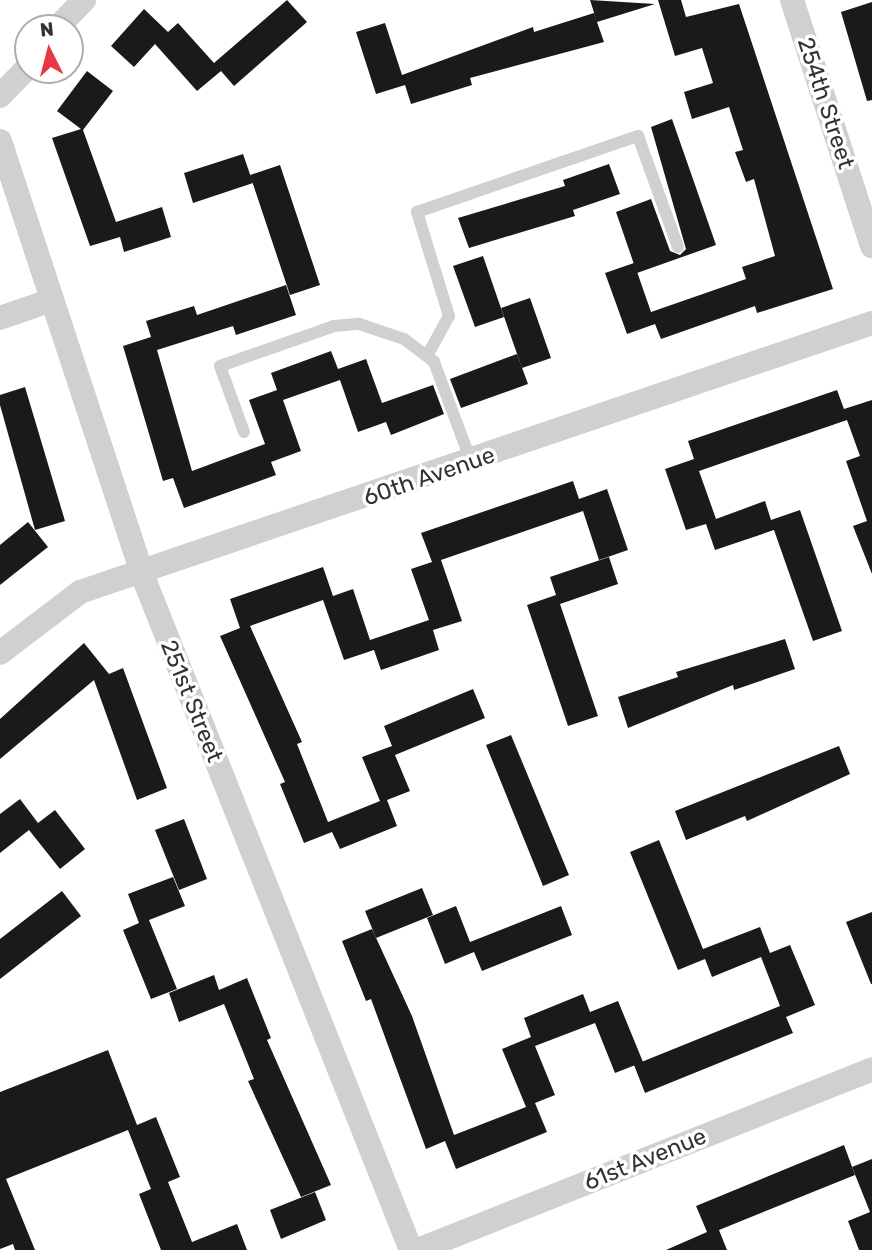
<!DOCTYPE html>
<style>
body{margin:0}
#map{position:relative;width:872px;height:1250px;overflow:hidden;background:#fff;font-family:Rubik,sans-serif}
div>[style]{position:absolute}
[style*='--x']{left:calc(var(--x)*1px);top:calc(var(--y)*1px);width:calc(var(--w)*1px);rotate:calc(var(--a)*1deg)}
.building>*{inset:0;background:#1a1a1a}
.lane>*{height:12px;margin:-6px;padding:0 6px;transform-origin:6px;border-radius:6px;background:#d0d0d0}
.street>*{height:24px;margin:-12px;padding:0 12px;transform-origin:12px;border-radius:12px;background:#d0d0d0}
span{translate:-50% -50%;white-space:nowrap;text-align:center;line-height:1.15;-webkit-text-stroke:7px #fff;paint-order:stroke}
.street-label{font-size:23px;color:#333}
.north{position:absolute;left:14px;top:14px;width:70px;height:70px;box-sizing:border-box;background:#fff;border:2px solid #adadad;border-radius:50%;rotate:354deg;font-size:19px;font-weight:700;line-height:28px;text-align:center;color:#333}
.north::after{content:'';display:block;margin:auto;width:24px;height:32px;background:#e63946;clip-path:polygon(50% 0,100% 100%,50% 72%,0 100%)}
</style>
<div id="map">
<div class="building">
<div style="clip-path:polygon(287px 0,307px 22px,234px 86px,221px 71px,197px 91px,155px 44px,134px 67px,111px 46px,144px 9px,168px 32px,178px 23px,214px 63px)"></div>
<div style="clip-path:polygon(590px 0,655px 4px,597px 22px,604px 42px,470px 78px,472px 85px,411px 104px,405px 85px,376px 94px,356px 32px,385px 23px,402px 75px,533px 27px,534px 32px,594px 13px,597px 22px)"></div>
<div style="clip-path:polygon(658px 0,681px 0,686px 17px,739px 4px,833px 289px,757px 313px,755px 306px,661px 339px,655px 324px,627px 334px,605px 273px,634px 263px,651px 312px,746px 279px,742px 267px,775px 256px,754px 179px,746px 182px,735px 152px,743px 150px,729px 107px,692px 119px,684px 92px,713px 83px,702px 48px,675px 56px)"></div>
<div style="clip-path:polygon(872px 2px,872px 100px,867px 101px,841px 12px)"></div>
<div style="clip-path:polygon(87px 71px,113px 91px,83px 130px,116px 222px,162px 207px,171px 237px,124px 252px,120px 237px,90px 246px,52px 138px,81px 129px,57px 111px)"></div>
<div style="clip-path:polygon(672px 119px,716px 245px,637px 273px,616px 212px,651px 199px,670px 251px,680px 255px,686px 249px,651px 127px)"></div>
<div style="clip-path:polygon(243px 154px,253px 183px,193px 203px,184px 173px)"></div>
<div style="clip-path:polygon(609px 164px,620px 194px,573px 210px,575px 216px,469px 248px,458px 218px,565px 186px,563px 180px)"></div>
<div style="clip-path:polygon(280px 165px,320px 285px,290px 295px,250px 175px)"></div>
<div style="clip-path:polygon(483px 256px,504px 317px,475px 327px,453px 266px)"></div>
<div style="clip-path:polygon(286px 285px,296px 315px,236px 335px,233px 326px,157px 350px,192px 471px,265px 444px,249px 400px,277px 390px,271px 373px,331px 351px,338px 369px,366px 359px,382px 403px,433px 385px,444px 414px,391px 435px,386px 422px,358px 432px,340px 380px,283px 400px,301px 451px,271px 462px,276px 475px,184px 508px,173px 478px,163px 481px,123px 346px,151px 337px,146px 321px,194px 306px,197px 315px)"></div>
<div style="clip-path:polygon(530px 298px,551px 358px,522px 368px,501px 308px)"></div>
<div style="clip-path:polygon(517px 354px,528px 384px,461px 408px,450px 379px)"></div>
<div style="clip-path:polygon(25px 387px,65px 521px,35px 530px,0 405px,0 395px)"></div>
<div style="clip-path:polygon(837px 390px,844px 409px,872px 400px,872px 574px,853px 526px,867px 521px,846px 461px,860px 456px,847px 420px,699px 471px,716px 519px,765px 501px,771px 520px,800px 510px,842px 631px,813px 641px,774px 530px,715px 550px,706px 524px,686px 530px,665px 469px,694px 459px,688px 441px)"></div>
<div style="clip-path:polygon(573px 481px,579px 499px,607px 489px,628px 550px,599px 560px,583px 511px,441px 560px,462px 621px,433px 630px,439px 650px,381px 670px,374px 650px,344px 660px,323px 600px,250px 626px,302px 742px,297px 744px,328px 822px,380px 801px,362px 757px,392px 746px,384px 726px,473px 689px,485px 718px,395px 755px,410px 791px,387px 800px,397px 826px,340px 849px,332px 832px,304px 843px,280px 784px,285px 782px,220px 636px,240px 628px,230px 599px,323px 567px,333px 596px,353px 589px,370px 640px,429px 620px,411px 569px,432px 562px,421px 533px)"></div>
<div style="clip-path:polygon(28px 522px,48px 547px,0 585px,0 545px)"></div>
<div style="clip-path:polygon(609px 557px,618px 584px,560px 604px,598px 716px,568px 726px,527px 605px,556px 595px,550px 577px)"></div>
<div style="clip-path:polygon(785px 639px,795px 669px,734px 690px,733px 685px,628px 728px,618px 697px,678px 677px,676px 672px)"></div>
<div style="clip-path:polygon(84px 643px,109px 674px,123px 668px,167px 788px,137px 800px,94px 680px,0 759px,0 719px)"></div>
<div style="clip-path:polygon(511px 735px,569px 875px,543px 886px,486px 745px)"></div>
<div style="clip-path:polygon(839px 746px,850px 774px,747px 821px,745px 816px,686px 840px,675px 811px)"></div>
<div style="clip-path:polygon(20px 799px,38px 823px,55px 810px,85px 849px,60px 869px,29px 830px,0 853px,0 814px)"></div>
<div style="clip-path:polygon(184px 819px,207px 879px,179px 890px,155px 830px)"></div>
<div style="clip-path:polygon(659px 840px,703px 949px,760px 927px,770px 953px,790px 945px,815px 1005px,786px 1017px,793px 1033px,645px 1093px,634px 1065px,780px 1006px,761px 957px,712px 977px,705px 959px,678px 970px,630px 852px)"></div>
<div style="clip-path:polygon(173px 877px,185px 906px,149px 920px,177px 989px,151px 999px,123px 930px,139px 923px,128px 894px)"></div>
<div style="clip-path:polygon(422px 888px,433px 915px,376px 938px,365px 911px)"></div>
<div style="clip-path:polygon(62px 891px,81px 916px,0 979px,0 939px)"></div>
<div style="clip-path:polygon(456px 906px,470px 942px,561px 906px,572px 935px,482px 971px,474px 952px,445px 964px,427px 918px)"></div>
<div style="clip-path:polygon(872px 912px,872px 984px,871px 984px,846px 922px)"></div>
<div style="clip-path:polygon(372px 929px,412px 1016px,454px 1135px,526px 1107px,502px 1049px,531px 1037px,524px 1018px,583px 994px,590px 1012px,618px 1001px,643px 1062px,615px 1073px,595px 1023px,535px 1046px,555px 1095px,535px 1103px,547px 1132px,456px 1169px,445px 1141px,426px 1149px,371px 999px,366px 1001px,342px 941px)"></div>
<div style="clip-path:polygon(214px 975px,219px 990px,247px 978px,271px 1038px,267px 1040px,331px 1185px,301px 1197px,248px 1081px,254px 1079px,224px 1004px,179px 1022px,169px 993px)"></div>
<div style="clip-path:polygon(108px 1050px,137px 1125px,156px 1117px,180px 1177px,168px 1182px,192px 1242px,237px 1224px,247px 1250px,161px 1250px,139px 1194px,151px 1189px,128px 1130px,6px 1179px,35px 1250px,15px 1250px,13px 1244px,0 1249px,0 1092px)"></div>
<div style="clip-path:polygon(844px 1145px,855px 1175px,719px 1230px,727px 1250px,666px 1250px,707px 1232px,696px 1206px)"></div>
<div style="clip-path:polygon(872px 1159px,872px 1250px,859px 1250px,848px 1221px,870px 1212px,852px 1167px)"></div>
<div style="clip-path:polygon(315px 1192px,326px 1220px,281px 1239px,270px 1210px)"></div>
</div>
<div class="lane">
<div style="--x:427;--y:356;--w:46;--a:-61.2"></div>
<div style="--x:449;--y:316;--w:109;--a:-107.1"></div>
<div style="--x:417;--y:212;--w:234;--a:-19"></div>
<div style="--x:638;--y:136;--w:118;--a:70.2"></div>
<div style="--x:244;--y:432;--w:70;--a:-110"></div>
<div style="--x:220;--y:366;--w:121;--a:-19.3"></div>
<div style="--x:334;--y:326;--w:25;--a:-5"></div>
<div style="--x:359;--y:324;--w:47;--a:18.4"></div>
<div style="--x:404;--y:339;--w:38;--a:37"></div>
<div style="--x:434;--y:362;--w:106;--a:69.5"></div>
</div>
<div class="street">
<div style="--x:792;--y:0;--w:259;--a:72"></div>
<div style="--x:57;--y:28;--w:39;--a:-46"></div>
<div style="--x:0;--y:96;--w:40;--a:-46"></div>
<div style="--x:0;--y:141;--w:456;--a:71.8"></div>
<div style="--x:142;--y:574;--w:728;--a:68.3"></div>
<div style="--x:0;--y:318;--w:55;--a:-19.1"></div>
<div style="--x:0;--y:653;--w:101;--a:-37.3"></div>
<div style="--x:80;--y:592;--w:836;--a:-18.76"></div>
<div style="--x:418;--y:1250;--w:489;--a:-21.7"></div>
</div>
<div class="street-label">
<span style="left:826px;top:103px;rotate:72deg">254th Street</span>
<span style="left:429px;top:476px;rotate:-19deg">60th Avenue</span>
<span style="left:192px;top:701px;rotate:68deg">251st Street</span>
<span style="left:645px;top:1159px;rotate:-22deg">61st Avenue</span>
</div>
<div class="north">N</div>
</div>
